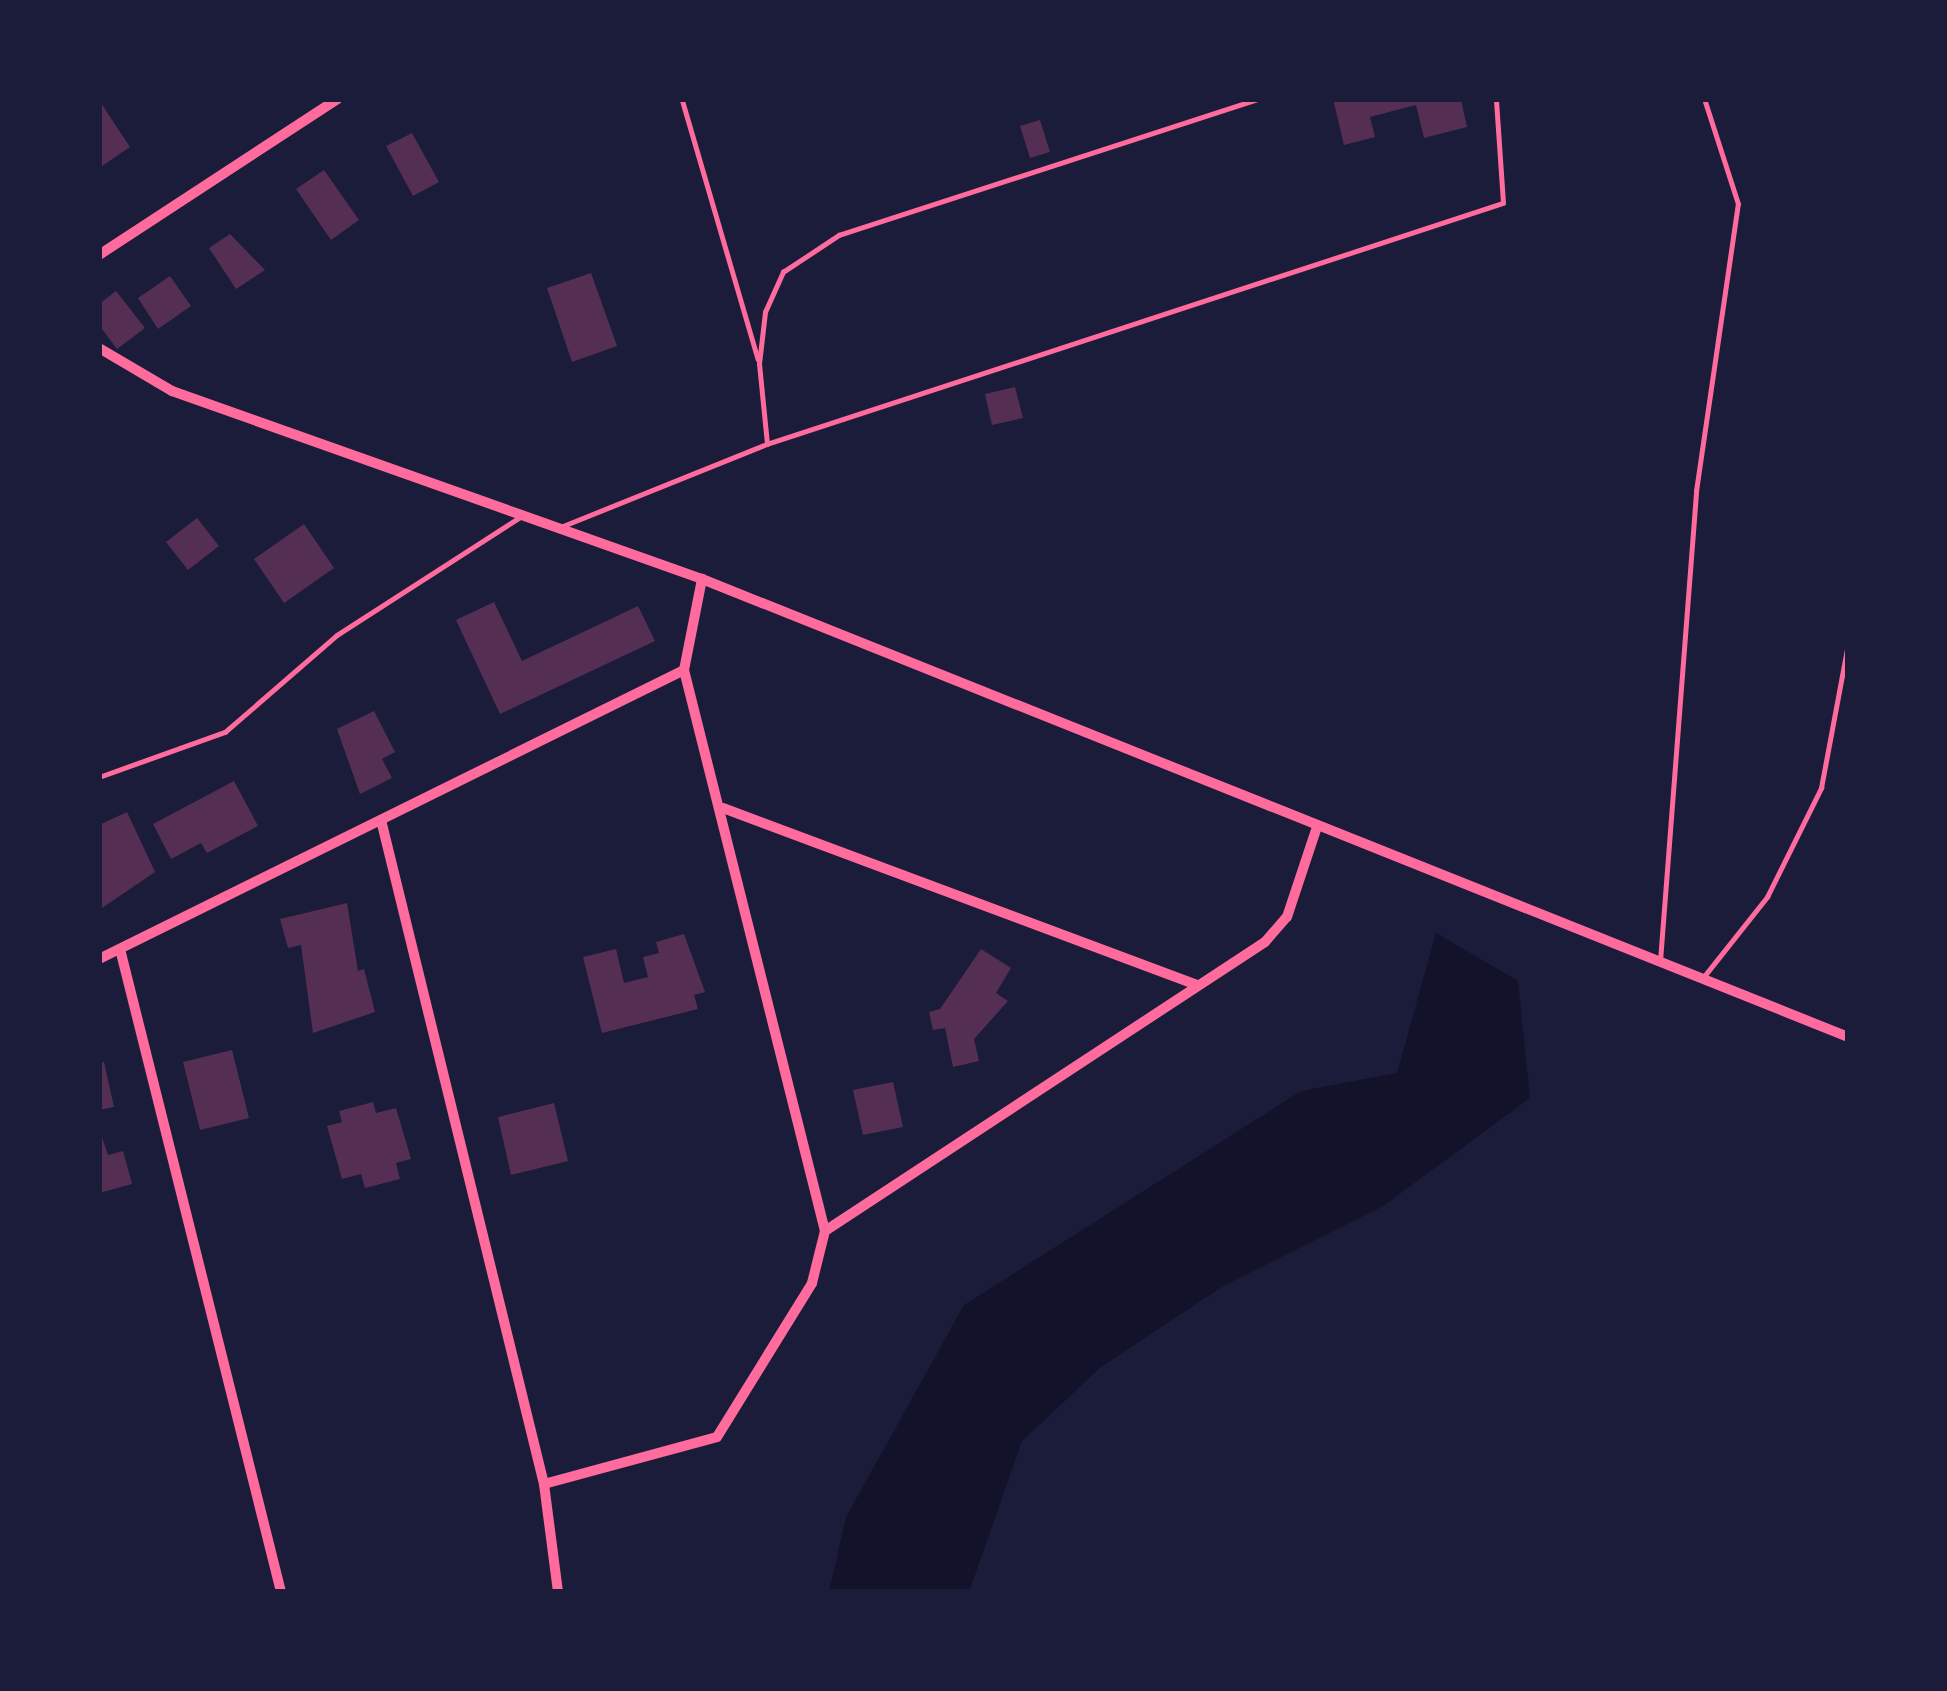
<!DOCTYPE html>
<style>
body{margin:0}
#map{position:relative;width:1947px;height:1691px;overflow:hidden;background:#1b1b3a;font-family:"Nunito Sans",sans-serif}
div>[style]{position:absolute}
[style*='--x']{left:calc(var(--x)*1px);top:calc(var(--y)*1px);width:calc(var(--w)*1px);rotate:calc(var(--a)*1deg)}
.water>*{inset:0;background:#12122b}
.building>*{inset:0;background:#542f53}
.service>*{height:4.5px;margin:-2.25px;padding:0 2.25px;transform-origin:2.25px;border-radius:2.25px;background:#ff6b9d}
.minor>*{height:10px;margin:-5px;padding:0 5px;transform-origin:5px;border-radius:5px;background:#ff6b9d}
span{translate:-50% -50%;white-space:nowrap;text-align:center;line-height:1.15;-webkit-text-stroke:12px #1b1b3a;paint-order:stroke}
.frame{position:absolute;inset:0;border:102px solid #1b1b3a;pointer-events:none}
</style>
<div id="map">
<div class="water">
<div style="clip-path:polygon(1436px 933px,1518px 981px,1530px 1098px,1383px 1206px,1225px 1285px,1101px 1367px,1022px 1441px,969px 1592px,829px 1592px,846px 1517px,964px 1305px,1301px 1091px,1397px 1073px)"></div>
</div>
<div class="building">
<div style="clip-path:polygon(1333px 99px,1461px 99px,1467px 127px,1424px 138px,1416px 105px,1370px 117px,1375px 137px,1344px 145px)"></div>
<div style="clip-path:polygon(99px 100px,130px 147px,99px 168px)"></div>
<div style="clip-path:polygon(1040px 120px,1050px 152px,1030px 158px,1020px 126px)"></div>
<div style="clip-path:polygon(412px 133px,439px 182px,413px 196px,386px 146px)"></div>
<div style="clip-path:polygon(324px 170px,359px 220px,331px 240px,296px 189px)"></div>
<div style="clip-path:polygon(230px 234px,265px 270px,236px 289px,209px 248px)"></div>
<div style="clip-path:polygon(591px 273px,617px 346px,572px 362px,547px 288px)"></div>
<div style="clip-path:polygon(170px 276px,191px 306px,158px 329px,138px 298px)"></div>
<div style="clip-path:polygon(116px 291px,145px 328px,117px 349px,99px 325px,99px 304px)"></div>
<div style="clip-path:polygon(1015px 387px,1023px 418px,992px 425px,985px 394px)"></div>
<div style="clip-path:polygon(197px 518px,219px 546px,188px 570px,166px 542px)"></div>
<div style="clip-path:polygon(304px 524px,334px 568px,284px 603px,254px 559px)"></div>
<div style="clip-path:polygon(494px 602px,522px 661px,638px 606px,655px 641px,500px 714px,456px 620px)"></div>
<div style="clip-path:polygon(374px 711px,395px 752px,382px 759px,392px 778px,360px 794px,337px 729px)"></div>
<div style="clip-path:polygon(234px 781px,258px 826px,207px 853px,201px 843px,171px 859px,153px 824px)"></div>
<div style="clip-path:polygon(127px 812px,155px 872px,99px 910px,99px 825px)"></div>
<div style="clip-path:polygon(347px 903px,358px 971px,364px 969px,375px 1012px,313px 1033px,301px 945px,288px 948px,280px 919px)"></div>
<div style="clip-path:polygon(684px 934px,705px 992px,694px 995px,698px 1009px,602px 1033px,583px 957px,616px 949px,624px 983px,648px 977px,643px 957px,659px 953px,656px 942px)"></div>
<div style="clip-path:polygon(981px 949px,1011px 968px,996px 993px,1008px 1001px,974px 1039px,979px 1061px,953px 1067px,945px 1028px,933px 1030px,929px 1012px,940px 1009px)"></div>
<div style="clip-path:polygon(232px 1050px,249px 1118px,200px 1130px,183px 1062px)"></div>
<div style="clip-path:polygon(104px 1062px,114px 1107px,99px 1110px,99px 1064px)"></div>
<div style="clip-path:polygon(893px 1082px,903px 1127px,863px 1135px,853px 1090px)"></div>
<div style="clip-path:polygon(373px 1102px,376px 1113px,396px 1108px,411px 1159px,396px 1163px,400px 1179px,365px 1188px,361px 1174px,342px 1179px,327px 1126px,342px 1122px,339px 1111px)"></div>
<div style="clip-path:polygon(554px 1103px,568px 1161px,511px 1175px,498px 1117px)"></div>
<div style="clip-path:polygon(99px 1129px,108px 1155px,123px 1151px,132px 1184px,99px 1193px)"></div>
</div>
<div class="service">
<div style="--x:682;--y:99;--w:271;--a:73.7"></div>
<div style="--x:1848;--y:138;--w:185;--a:90"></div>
<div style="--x:767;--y:444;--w:80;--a:-95.7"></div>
<div style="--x:759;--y:364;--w:52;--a:-83.4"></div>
<div style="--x:765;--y:312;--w:44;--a:-65.8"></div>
<div style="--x:783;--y:272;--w:67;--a:-33.5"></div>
<div style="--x:839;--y:235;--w:441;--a:-18"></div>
<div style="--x:563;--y:526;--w:220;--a:-21.9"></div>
<div style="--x:767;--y:444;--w:774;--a:-18.13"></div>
<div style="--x:1503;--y:203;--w:104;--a:-93.9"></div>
<div style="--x:99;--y:777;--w:134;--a:-19.7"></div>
<div style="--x:225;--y:732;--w:148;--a:-40.9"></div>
<div style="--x:337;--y:635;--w:218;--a:-32.8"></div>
<div style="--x:1660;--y:961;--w:471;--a:-85.6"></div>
<div style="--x:1696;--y:491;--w:290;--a:-81.7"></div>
<div style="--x:1738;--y:204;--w:110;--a:-107.9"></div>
<div style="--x:1702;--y:979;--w:105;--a:-51.6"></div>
<div style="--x:1767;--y:897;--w:122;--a:-63.6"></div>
<div style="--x:1821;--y:788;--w:147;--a:-79.4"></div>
</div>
<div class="minor">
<div style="--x:99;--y:255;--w:285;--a:-33.2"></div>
<div style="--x:99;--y:348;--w:85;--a:30.5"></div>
<div style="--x:172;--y:391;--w:562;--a:19.53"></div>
<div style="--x:702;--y:579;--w:1234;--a:21.78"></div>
<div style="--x:684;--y:670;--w:93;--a:-78.8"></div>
<div style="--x:723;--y:808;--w:506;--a:20.48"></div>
<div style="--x:381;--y:820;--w:684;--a:76.21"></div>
<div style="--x:544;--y:1484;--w:109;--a:82.6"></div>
<div style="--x:120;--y:949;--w:663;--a:75.94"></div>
<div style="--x:99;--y:959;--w:652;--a:-26.29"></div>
<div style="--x:825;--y:1231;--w:526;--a:-33.3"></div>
<div style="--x:1265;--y:942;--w:33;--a:-49"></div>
<div style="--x:1287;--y:917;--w:92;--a:-71.6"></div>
<div style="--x:544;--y:1484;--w:179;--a:-15.2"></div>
<div style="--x:717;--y:1437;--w:181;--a:-58.3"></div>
<div style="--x:812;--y:1283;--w:54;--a:-76"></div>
<div style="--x:825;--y:1231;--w:578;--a:-104.11"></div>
</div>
<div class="frame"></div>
</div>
